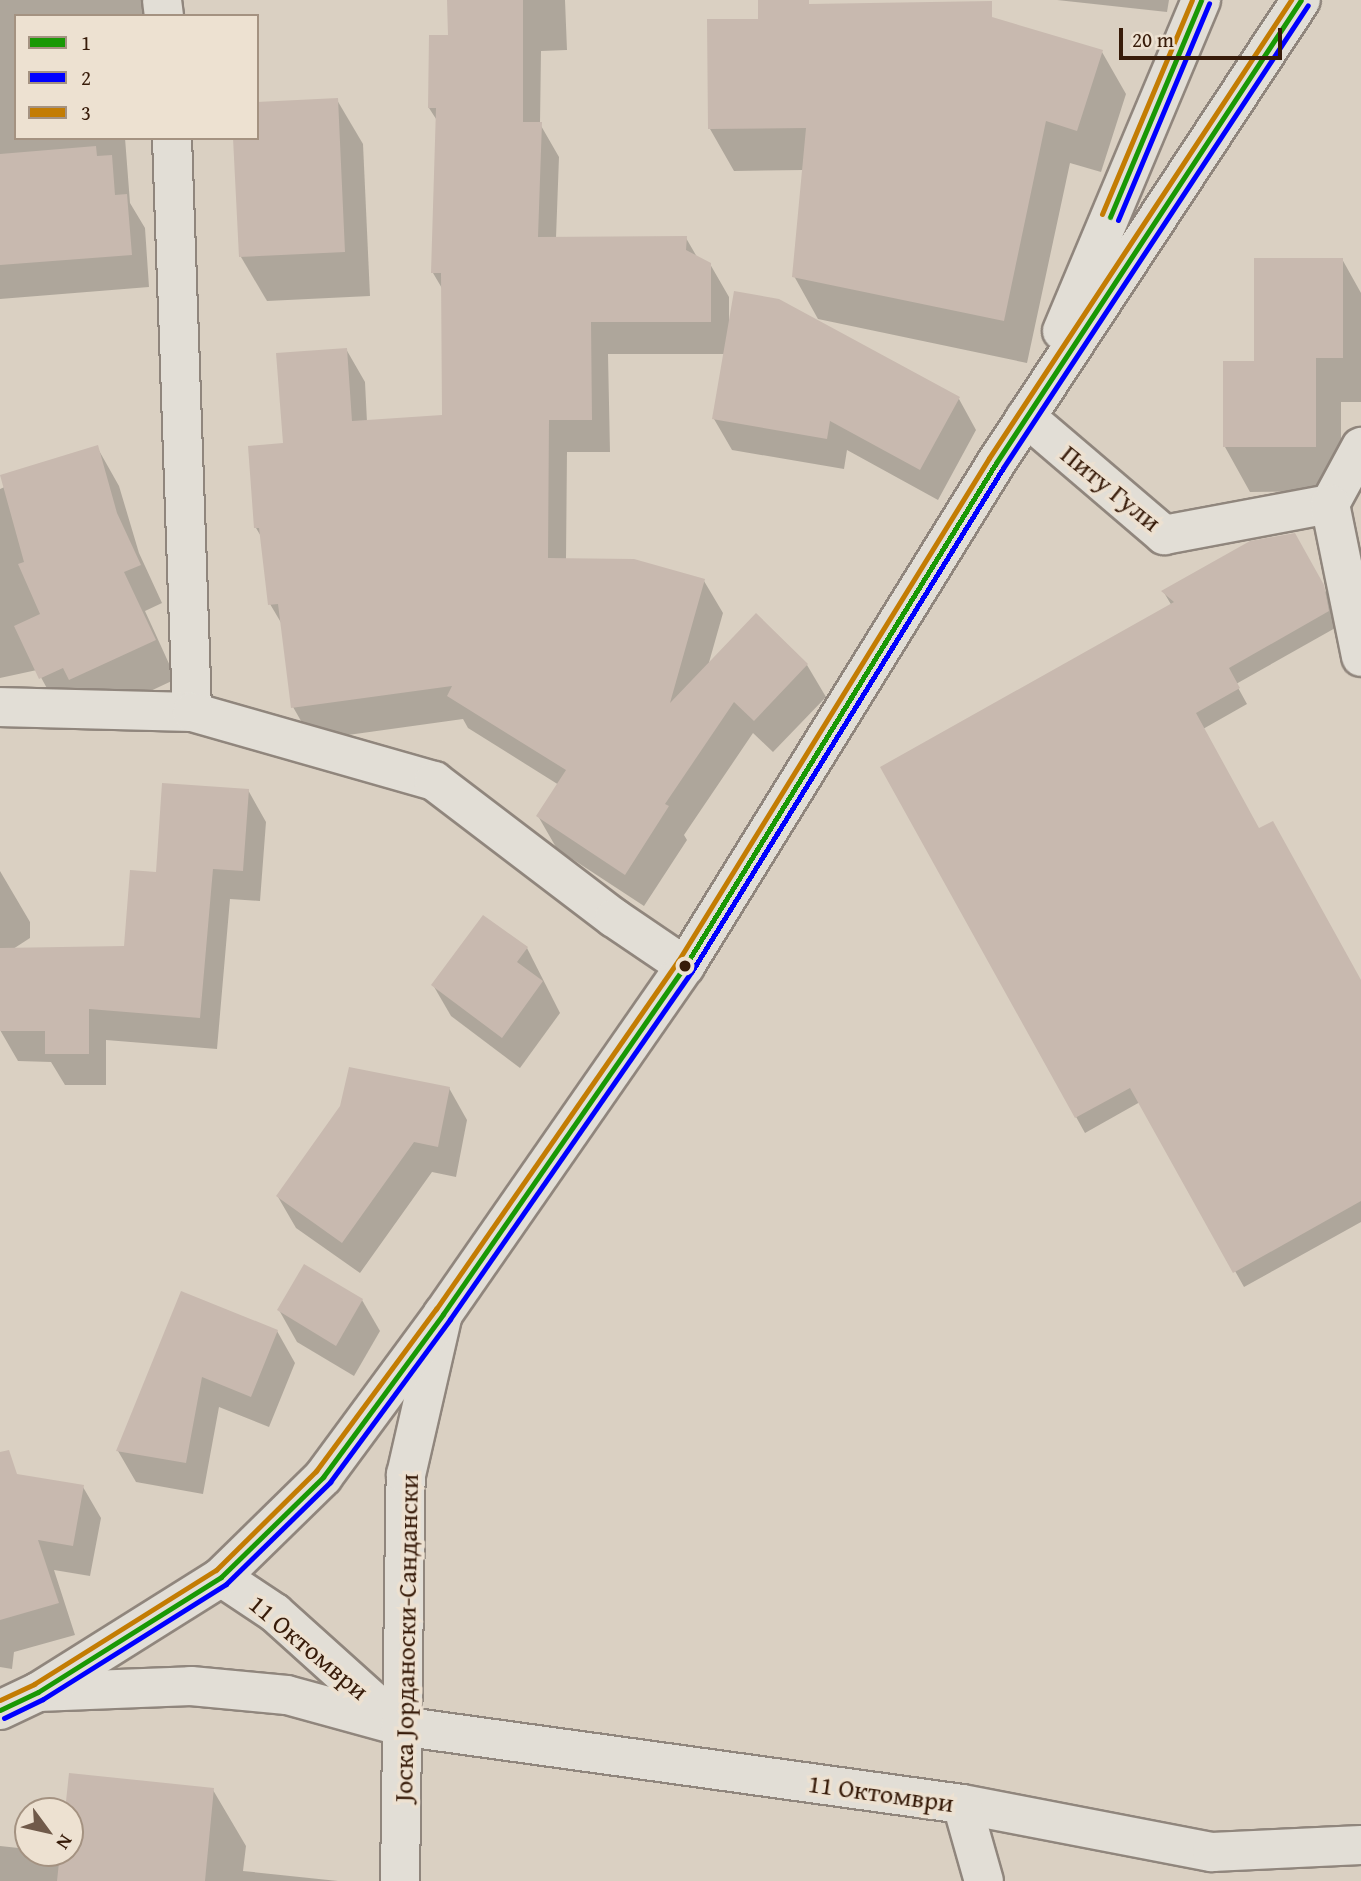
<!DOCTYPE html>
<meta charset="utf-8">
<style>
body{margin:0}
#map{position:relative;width:1361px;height:1881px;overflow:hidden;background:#dad0c2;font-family:"Gentium Book Plus",serif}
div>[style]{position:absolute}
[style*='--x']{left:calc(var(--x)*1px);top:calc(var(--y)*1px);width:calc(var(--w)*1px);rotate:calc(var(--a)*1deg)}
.shadow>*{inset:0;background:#0003}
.building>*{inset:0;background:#c8b9af}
.roads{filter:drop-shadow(2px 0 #90867d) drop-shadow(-2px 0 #90867d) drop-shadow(0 2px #90867d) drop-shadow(0 -2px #90867d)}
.street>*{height:38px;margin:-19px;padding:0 19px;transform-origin:19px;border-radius:19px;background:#e2ded6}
.secondary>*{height:38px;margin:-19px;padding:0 19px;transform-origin:19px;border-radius:19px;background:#e2ded6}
.bus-1>*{height:5px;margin:-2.5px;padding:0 2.5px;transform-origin:2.5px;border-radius:2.5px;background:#199804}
.bus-2>*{height:5px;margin:-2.5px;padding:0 2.5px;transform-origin:2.5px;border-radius:2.5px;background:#00f}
.bus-3>*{height:5px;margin:-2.5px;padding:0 2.5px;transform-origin:2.5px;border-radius:2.5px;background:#c37c03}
.dots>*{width:19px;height:19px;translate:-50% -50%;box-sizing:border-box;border:4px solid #ede1d1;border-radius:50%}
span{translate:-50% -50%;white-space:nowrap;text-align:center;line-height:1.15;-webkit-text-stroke:7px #ede1d1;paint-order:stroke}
.street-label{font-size:26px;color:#371b09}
.legend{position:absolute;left:14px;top:14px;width:245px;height:126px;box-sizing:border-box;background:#ede1d1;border:2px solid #a49281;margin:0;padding:9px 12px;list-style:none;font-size:21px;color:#371b09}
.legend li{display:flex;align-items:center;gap:14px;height:35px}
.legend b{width:35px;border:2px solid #a49281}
.north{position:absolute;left:14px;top:1797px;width:70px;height:70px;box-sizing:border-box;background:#ede1d1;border:2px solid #a49281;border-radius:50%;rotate:123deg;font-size:19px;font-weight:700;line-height:28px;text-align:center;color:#371b09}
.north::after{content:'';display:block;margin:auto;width:24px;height:32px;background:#705a4a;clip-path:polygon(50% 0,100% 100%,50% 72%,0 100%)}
.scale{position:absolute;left:1119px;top:28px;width:163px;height:32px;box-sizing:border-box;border:4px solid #371b09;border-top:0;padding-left:9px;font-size:21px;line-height:24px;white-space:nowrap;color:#371b09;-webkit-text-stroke:5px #ede1d1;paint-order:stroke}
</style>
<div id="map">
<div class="shadow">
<div style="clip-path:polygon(0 0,142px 0,143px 16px,16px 16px,16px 138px,125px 138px,130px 203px,145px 228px,149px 287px,0 299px)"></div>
<div style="clip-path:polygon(449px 0,565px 0,567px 50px,541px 51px,540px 124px,559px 157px,556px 238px,686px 238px,697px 257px,710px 264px,729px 297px,729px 321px,959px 399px,976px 430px,938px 500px,847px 450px,844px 469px,732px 450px,714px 419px,725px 354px,608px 354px,610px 452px,567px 452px,566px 560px,704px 581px,723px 613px,708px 666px,807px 665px,826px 697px,773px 752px,753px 733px,684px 835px,687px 840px,644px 906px,557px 849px,538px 816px,559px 785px,468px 728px,463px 719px,312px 740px,293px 707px,283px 626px,270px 604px,262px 538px,256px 528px,284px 445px,346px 349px,365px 382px,367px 422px,444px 417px,443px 290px,433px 273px,438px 122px,429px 108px,450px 36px)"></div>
<div style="clip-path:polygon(1057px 0,1169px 0,1167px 12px)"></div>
<div style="clip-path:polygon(1102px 52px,1126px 94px,1101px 172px,1070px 163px,1027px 363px,818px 319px,794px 276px,804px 170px,734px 171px,710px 129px)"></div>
<div style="clip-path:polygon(337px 100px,363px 144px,370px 296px,267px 301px,241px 257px,257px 138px)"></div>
<div style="clip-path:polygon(1342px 259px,1361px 293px,1361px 402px,1341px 402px,1341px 491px,1250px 492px,1225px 447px,1255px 363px)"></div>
<div style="clip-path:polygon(97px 447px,119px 486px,139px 553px,162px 603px,145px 611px,176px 679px,93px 718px,62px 716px,37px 670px,0 678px,0 489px)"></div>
<div style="clip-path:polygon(1294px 535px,1332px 603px,1337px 627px,1236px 684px,1247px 704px,1203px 729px,1259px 830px,1361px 983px,1361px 1222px,1244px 1287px,1140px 1102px,1085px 1133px,882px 768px,1172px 606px,1163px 591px)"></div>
<div style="clip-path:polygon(248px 790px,266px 822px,260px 901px,230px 899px,217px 1049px,106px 1040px,106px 1085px,65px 1085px,51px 1062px,18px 1061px,0 1030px,0 871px,30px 922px,30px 938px,13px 949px,125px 948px,158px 874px)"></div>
<div style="clip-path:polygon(527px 948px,560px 1013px,520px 1068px,451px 1016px,433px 985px)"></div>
<div style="clip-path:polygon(449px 1088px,467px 1120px,456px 1177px,432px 1172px,360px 1273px,296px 1228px,278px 1197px)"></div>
<div style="clip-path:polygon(182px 1294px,277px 1331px,295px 1363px,269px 1427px,219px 1407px,203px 1494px,136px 1482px,118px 1451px)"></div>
<div style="clip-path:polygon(362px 1300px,380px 1331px,354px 1376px,297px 1342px,279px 1310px)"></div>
<div style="clip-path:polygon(0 1473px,83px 1487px,101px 1518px,90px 1576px,54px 1570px,75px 1635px,14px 1652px,12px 1669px,0 1667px)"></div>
<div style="clip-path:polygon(213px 1790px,246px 1846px,243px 1871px,338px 1881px,0 1881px,0 1846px,28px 1849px,28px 1853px,70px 1853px,70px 1811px,66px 1811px)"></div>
</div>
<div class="building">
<div style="clip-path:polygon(447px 0,523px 0,523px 122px,542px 122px,538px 237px,687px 236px,686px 250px,711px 263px,711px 322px,591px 322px,592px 420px,549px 420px,548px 558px,634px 559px,705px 579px,670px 703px,756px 613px,808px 664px,754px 721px,734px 702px,665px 804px,669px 806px,625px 875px,536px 816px,566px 770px,447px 696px,452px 686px,291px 708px,278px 604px,268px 605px,259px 528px,254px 528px,248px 446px,283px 443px,276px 353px,347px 348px,352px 421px,442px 415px,441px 273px,431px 273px,436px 108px,428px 108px,429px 35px,448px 35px)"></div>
<div style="clip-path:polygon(758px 0,809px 0,809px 4px,992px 1px,992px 17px,1103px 50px,1077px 131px,1046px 121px,1004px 321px,792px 277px,806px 128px,708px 129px,707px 19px,758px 19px)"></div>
<div style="clip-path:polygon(338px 98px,345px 252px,239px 257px,233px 138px,257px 138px,257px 102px)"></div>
<div style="clip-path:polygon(96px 146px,97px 156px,112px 155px,115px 195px,127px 194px,132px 255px,0 265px,0 154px)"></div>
<div style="clip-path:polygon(1254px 258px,1343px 258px,1343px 358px,1316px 358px,1316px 447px,1223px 447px,1223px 361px,1254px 361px)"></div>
<div style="clip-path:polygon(734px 291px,779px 299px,960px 397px,920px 470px,830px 421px,827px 439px,712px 419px)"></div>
<div style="clip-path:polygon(98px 445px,117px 513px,141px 565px,124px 572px,156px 640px,69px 680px,63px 668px,39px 679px,14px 626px,40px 614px,18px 564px,24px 562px,0 475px)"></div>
<div style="clip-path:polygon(1295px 533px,1324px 585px,1329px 611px,1229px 668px,1240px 688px,1196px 713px,1259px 828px,1273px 821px,1361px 980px,1361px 1201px,1233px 1273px,1130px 1088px,1075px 1118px,880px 767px,1174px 602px,1161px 591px,1250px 541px)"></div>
<div style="clip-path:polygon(162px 783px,249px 789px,243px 871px,213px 869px,200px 1018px,89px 1009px,89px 1054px,45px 1054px,45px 1031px,0 1031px,0 948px,124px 946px,130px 870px,156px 872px)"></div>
<div style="clip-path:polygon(483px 915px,528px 947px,517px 962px,543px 981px,502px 1038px,431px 985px)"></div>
<div style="clip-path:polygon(349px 1067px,450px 1087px,438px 1147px,414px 1142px,342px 1243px,276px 1196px,340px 1106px)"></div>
<div style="clip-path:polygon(304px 1264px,363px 1299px,336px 1346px,277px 1310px)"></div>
<div style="clip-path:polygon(181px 1291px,278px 1330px,251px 1397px,202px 1377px,186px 1463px,116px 1451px)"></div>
<div style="clip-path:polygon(9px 1450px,17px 1474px,84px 1485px,73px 1546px,38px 1540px,59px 1603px,0 1620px,0 1452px)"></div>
<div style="clip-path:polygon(69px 1773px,214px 1788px,205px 1881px,57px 1881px,60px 1853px,70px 1853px,70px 1811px,65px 1811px)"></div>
</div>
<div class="roads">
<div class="street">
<div style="--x:162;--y:0;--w:16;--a:83"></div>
<div style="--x:172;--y:138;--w:574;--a:88"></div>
<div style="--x:1026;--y:417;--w:182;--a:40.5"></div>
<div style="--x:1164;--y:535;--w:169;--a:-10.6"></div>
<div style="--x:1330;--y:504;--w:65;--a:-61.5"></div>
<div style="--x:1330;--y:504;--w:156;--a:78.5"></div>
<div style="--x:0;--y:707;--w:192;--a:1.5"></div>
<div style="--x:192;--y:712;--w:252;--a:15.9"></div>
<div style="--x:434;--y:781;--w:226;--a:37.3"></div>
<div style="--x:614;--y:918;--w:86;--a:34.1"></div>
<div style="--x:221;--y:1577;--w:65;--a:33.7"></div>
<div style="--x:275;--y:1613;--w:163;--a:42"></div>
<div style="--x:38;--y:1692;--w:153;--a:-2.2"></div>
<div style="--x:191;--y:1686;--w:96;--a:5.4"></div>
<div style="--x:287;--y:1695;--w:117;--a:15.3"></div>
<div style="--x:400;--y:1726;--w:567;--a:7.9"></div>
<div style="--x:962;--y:1804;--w:255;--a:10.9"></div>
<div style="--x:1212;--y:1852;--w:149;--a:-2.7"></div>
<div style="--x:962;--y:1804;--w:80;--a:74.1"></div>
<div style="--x:400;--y:1881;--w:406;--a:-89.2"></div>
<div style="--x:406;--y:1475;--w:165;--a:-77.1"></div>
</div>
<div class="secondary">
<div style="--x:1062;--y:331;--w:359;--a:-67.2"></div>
<div style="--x:0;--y:1710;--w:42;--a:-25.3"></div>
<div style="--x:38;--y:1692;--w:216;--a:-32.1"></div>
<div style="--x:221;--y:1577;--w:143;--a:-44.4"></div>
<div style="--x:323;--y:1477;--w:202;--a:-53.6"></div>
<div style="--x:443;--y:1314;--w:424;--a:-55.2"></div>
<div style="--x:685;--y:966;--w:591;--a:-58.27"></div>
<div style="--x:996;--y:463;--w:554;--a:-56.63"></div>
</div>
</div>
<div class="bus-1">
<div style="--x:1110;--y:217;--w:235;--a:-67.2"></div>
<div style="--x:0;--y:1710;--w:42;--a:-25.3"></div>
<div style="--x:38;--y:1692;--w:216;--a:-32.1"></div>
<div style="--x:221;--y:1577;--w:143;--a:-44.4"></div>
<div style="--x:323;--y:1477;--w:202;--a:-53.6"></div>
<div style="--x:443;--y:1314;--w:424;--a:-55.2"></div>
<div style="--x:685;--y:966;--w:591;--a:-58.27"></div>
<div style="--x:996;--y:463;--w:554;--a:-56.63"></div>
</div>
<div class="bus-2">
<div style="--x:1118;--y:220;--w:235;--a:-67.2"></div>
<div style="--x:4;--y:1718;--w:43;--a:-26"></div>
<div style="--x:43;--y:1699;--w:216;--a:-32.1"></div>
<div style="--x:226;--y:1584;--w:146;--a:-44.4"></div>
<div style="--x:330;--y:1482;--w:202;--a:-53.6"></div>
<div style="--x:450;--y:1319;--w:424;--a:-55.2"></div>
<div style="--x:692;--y:971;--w:591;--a:-58.27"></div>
<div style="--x:1003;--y:468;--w:554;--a:-56.63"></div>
</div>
<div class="bus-3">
<div style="--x:1102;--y:214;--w:232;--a:-67.2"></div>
<div style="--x:0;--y:1700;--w:38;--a:-25"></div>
<div style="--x:34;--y:1684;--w:215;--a:-32.1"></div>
<div style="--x:216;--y:1570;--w:141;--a:-44.7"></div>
<div style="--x:316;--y:1471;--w:202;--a:-53.5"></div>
<div style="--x:436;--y:1309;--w:424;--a:-55.2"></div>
<div style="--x:678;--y:961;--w:591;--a:-58.27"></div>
<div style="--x:989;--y:458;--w:549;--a:-56.6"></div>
</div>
<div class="dots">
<div style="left:685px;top:966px;background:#371b09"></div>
</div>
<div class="street-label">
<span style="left:1111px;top:488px;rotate:39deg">Питу Гули</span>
<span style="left:406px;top:1638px;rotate:-89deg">Јоска Јорданоски-Сандански</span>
<span style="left:309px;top:1647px;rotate:40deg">11 Октомври</span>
<span style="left:881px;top:1793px;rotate:8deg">11 Октомври</span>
</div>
<ul class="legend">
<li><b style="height:9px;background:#199804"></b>1</li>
<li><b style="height:9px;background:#00f"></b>2</li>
<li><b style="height:9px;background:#c37c03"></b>3</li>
</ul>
<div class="north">N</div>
<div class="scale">20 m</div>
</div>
